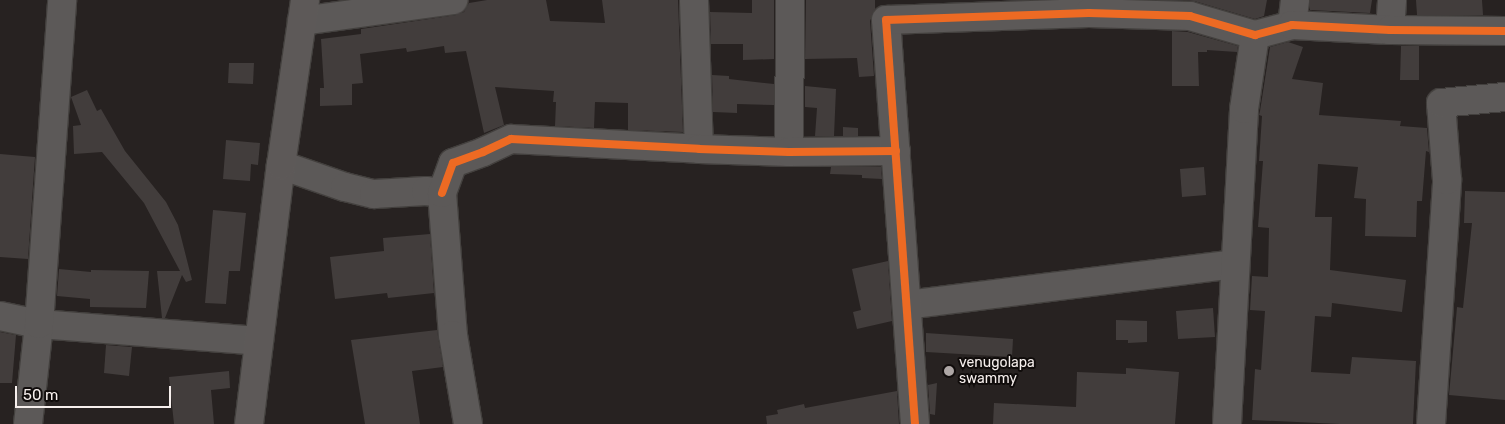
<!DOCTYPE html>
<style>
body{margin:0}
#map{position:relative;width:1505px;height:424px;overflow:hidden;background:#272221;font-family:Rubik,sans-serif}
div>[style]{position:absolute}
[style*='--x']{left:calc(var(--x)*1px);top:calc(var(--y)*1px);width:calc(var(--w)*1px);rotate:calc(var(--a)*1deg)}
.building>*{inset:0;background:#423d3c}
.roads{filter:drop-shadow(1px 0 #43403e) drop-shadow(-1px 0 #43403e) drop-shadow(0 1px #43403e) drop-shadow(0 -1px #43403e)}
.minor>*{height:28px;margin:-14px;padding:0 14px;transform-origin:14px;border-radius:14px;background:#5c5958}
.major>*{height:28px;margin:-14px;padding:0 14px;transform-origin:14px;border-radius:14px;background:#5d5958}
.cycleway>*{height:8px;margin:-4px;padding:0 4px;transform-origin:4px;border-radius:4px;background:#ed6a23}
.dots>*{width:14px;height:14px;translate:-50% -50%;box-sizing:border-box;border:2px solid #100c0b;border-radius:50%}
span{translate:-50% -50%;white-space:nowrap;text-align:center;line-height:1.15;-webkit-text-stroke:4px #100c0b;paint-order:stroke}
.poi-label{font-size:14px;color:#f6efed}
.left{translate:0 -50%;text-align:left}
.scale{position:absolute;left:15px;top:386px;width:156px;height:22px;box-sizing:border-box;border:2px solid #f6efed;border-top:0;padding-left:6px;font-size:15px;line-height:18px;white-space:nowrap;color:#f6efed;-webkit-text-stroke:4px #100c0b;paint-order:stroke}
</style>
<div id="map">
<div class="building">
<div style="clip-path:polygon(487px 0,546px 0,550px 21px,605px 23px,602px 0,678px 0,683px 132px,628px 130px,628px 103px,595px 102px,594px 128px,555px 126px,556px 102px,553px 102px,554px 91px,495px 87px,504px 125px,484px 133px,466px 51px,445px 53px,444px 46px,407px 52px,406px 48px,360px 54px,363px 83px,352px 84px,352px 105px,320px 106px,320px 88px,324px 88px,321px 39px,361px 34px,361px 29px,456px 15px,464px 12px,469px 3px)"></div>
<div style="clip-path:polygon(752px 0,774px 0,774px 59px,743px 60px,743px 44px,711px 44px,710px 12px,752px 13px)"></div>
<div style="clip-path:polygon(806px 0,875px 0,875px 9px,870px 21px,874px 76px,859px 77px,857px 58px,805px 59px)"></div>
<div style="clip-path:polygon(1178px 0,1267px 0,1264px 16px,1255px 19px,1194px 1px)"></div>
<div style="clip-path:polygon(1310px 0,1372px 0,1370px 13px,1310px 10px)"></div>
<div style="clip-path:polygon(1416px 0,1482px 0,1483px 15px,1417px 15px)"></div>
<div style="clip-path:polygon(1172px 31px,1188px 32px,1238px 46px,1237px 52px,1207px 50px,1207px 52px,1198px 52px,1199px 86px,1172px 86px)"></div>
<div style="clip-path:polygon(1288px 42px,1303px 47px,1292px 79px,1323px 83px,1319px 115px,1401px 121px,1400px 126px,1427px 128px,1429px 152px,1426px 151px,1422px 201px,1417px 201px,1416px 237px,1365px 236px,1366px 199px,1354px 198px,1358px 167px,1318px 164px,1315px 217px,1332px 217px,1330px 270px,1406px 280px,1402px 312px,1332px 303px,1331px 317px,1315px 316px,1311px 372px,1350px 374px,1352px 357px,1416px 361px,1413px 424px,1340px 424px,1252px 420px,1255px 369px,1261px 370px,1265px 311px,1250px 310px,1252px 276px,1268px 277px,1269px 228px,1258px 227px,1263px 161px,1259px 161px,1262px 116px,1259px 115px,1260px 111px,1270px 47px)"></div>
<div style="clip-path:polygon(1401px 46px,1419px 46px,1419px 80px,1400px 80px)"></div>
<div style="clip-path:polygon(229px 63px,254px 63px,253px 84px,228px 83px)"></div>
<div style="clip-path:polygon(712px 75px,729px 76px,729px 79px,774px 84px,774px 105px,737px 104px,737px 113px,713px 112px)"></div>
<div style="clip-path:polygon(805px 86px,836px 89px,834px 136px,815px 136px,817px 108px,805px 107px)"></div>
<div style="clip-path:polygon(87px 90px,97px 111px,101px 109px,125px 151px,166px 202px,178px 225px,192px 280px,186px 282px,182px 275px,165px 318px,162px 318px,157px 271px,180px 271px,144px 203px,102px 152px,74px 154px,73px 126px,81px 125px,71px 97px)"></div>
<div style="clip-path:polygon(843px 127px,858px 128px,858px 136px,843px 136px)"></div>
<div style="clip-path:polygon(226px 140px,260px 143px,258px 165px,251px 164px,250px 181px,223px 179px)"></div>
<div style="clip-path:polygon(0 154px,35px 157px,28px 259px,0 257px)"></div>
<div style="clip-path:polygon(831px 167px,881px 167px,882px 179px,862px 178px,862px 175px,830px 174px)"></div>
<div style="clip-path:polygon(1204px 167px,1206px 195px,1182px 197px,1180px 169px)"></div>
<div style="clip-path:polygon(1465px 191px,1505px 192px,1505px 400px,1449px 395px,1457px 307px,1463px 308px,1472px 223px,1464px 223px)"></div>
<div style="clip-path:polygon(213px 210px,246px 213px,240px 271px,229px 271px,226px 304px,205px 303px)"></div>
<div style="clip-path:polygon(430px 234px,434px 293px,388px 298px,387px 293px,335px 299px,330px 257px,384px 251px,383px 238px)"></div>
<div style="clip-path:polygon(888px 261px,892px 321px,857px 329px,853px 312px,861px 310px,852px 269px)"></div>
<div style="clip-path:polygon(59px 269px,91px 272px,91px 270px,149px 271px,146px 308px,90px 307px,90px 299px,57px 296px)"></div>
<div style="clip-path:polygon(1213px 308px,1215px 337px,1178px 339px,1176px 311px)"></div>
<div style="clip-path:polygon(1116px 320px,1147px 321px,1147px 342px,1128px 343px,1128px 340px,1116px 340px)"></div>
<div style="clip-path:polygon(437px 330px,443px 367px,412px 371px,420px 424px,365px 424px,351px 340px)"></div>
<div style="clip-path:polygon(0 332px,16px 335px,12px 383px,0 383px)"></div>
<div style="clip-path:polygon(926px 333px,1013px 339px,1012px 357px,926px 352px)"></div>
<div style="clip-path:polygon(106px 345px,132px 347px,129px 376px,104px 373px)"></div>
<div style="clip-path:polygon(1126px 368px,1179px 372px,1175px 424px,993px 424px,994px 403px,1076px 407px,1077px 372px,1126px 374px)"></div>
<div style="clip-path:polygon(229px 371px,230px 388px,211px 390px,214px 424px,174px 424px,169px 377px)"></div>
<div style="clip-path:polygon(937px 383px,935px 415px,930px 414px,928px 385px)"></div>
<div style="clip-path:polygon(897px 391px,899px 424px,767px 424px,766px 416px,778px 414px,777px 410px,804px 404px,805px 408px)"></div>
</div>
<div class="roads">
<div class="minor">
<div style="--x:694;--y:0;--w:149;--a:88.1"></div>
<div style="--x:302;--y:21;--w:153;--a:-7.9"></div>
<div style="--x:1292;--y:25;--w:25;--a:-83"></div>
<div style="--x:1390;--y:30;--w:30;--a:-86"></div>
<div style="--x:789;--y:152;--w:152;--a:-89.6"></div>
<div style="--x:281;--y:165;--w:68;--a:19"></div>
<div style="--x:345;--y:187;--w:30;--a:14"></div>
<div style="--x:374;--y:194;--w:52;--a:-3.3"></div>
<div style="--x:426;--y:191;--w:16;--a:7"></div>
<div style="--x:442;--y:193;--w:142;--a:85.6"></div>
<div style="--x:453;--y:335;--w:90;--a:80.4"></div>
<div style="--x:442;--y:193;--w:32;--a:-70"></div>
<div style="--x:453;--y:163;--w:32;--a:-20"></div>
<div style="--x:483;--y:152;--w:31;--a:-25"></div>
<div style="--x:511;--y:139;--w:188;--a:3"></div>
<div style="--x:699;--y:149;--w:90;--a:1.9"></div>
<div style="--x:789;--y:152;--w:107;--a:-0.5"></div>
<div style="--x:907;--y:305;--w:330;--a:-7.1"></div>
<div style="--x:0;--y:316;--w:40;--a:12"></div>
<div style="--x:39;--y:324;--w:220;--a:4.4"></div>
<div style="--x:28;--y:424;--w:101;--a:-83.7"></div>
<div style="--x:39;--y:324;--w:325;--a:-85.9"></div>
<div style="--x:915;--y:424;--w:405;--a:-94.1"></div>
<div style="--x:886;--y:20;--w:203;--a:-2"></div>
<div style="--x:1089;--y:13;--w:101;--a:1.7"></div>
<div style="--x:1190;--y:16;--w:68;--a:16.3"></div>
<div style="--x:1255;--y:35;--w:38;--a:-15"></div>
<div style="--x:1292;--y:25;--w:98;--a:2.9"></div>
<div style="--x:1390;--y:30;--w:115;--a:0.5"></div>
<div style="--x:1227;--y:424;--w:315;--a:-86.9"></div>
<div style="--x:1244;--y:109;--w:75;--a:-81.5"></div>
<div style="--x:1431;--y:424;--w:245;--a:-86.2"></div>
<div style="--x:1447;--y:180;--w:77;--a:-94.5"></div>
<div style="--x:1441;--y:103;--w:64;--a:-5.4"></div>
</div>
<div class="major">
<div style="--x:249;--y:424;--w:261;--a:-83"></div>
<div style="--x:281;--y:165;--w:167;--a:-81.7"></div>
</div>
</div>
<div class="cycleway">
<div style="--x:442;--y:193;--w:32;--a:-70"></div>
<div style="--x:453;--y:163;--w:32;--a:-20"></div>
<div style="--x:483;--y:152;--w:31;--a:-25"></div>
<div style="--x:511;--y:139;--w:188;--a:3"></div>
<div style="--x:699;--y:149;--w:90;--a:1.9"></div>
<div style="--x:789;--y:152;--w:107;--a:-0.5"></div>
<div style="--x:915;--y:424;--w:405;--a:-94.1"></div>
<div style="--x:886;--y:20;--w:203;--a:-2"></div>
<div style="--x:1089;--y:13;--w:101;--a:1.7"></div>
<div style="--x:1190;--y:16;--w:68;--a:16.3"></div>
<div style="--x:1255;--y:35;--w:38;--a:-15"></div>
<div style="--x:1292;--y:25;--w:98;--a:2.9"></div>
<div style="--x:1390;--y:30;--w:115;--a:0.5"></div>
</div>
<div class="dots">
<div style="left:949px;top:371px;background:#aea7a6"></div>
</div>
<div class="poi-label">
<span class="left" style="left:959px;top:371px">venugolapa<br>swammy</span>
</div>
<div class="scale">50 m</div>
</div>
